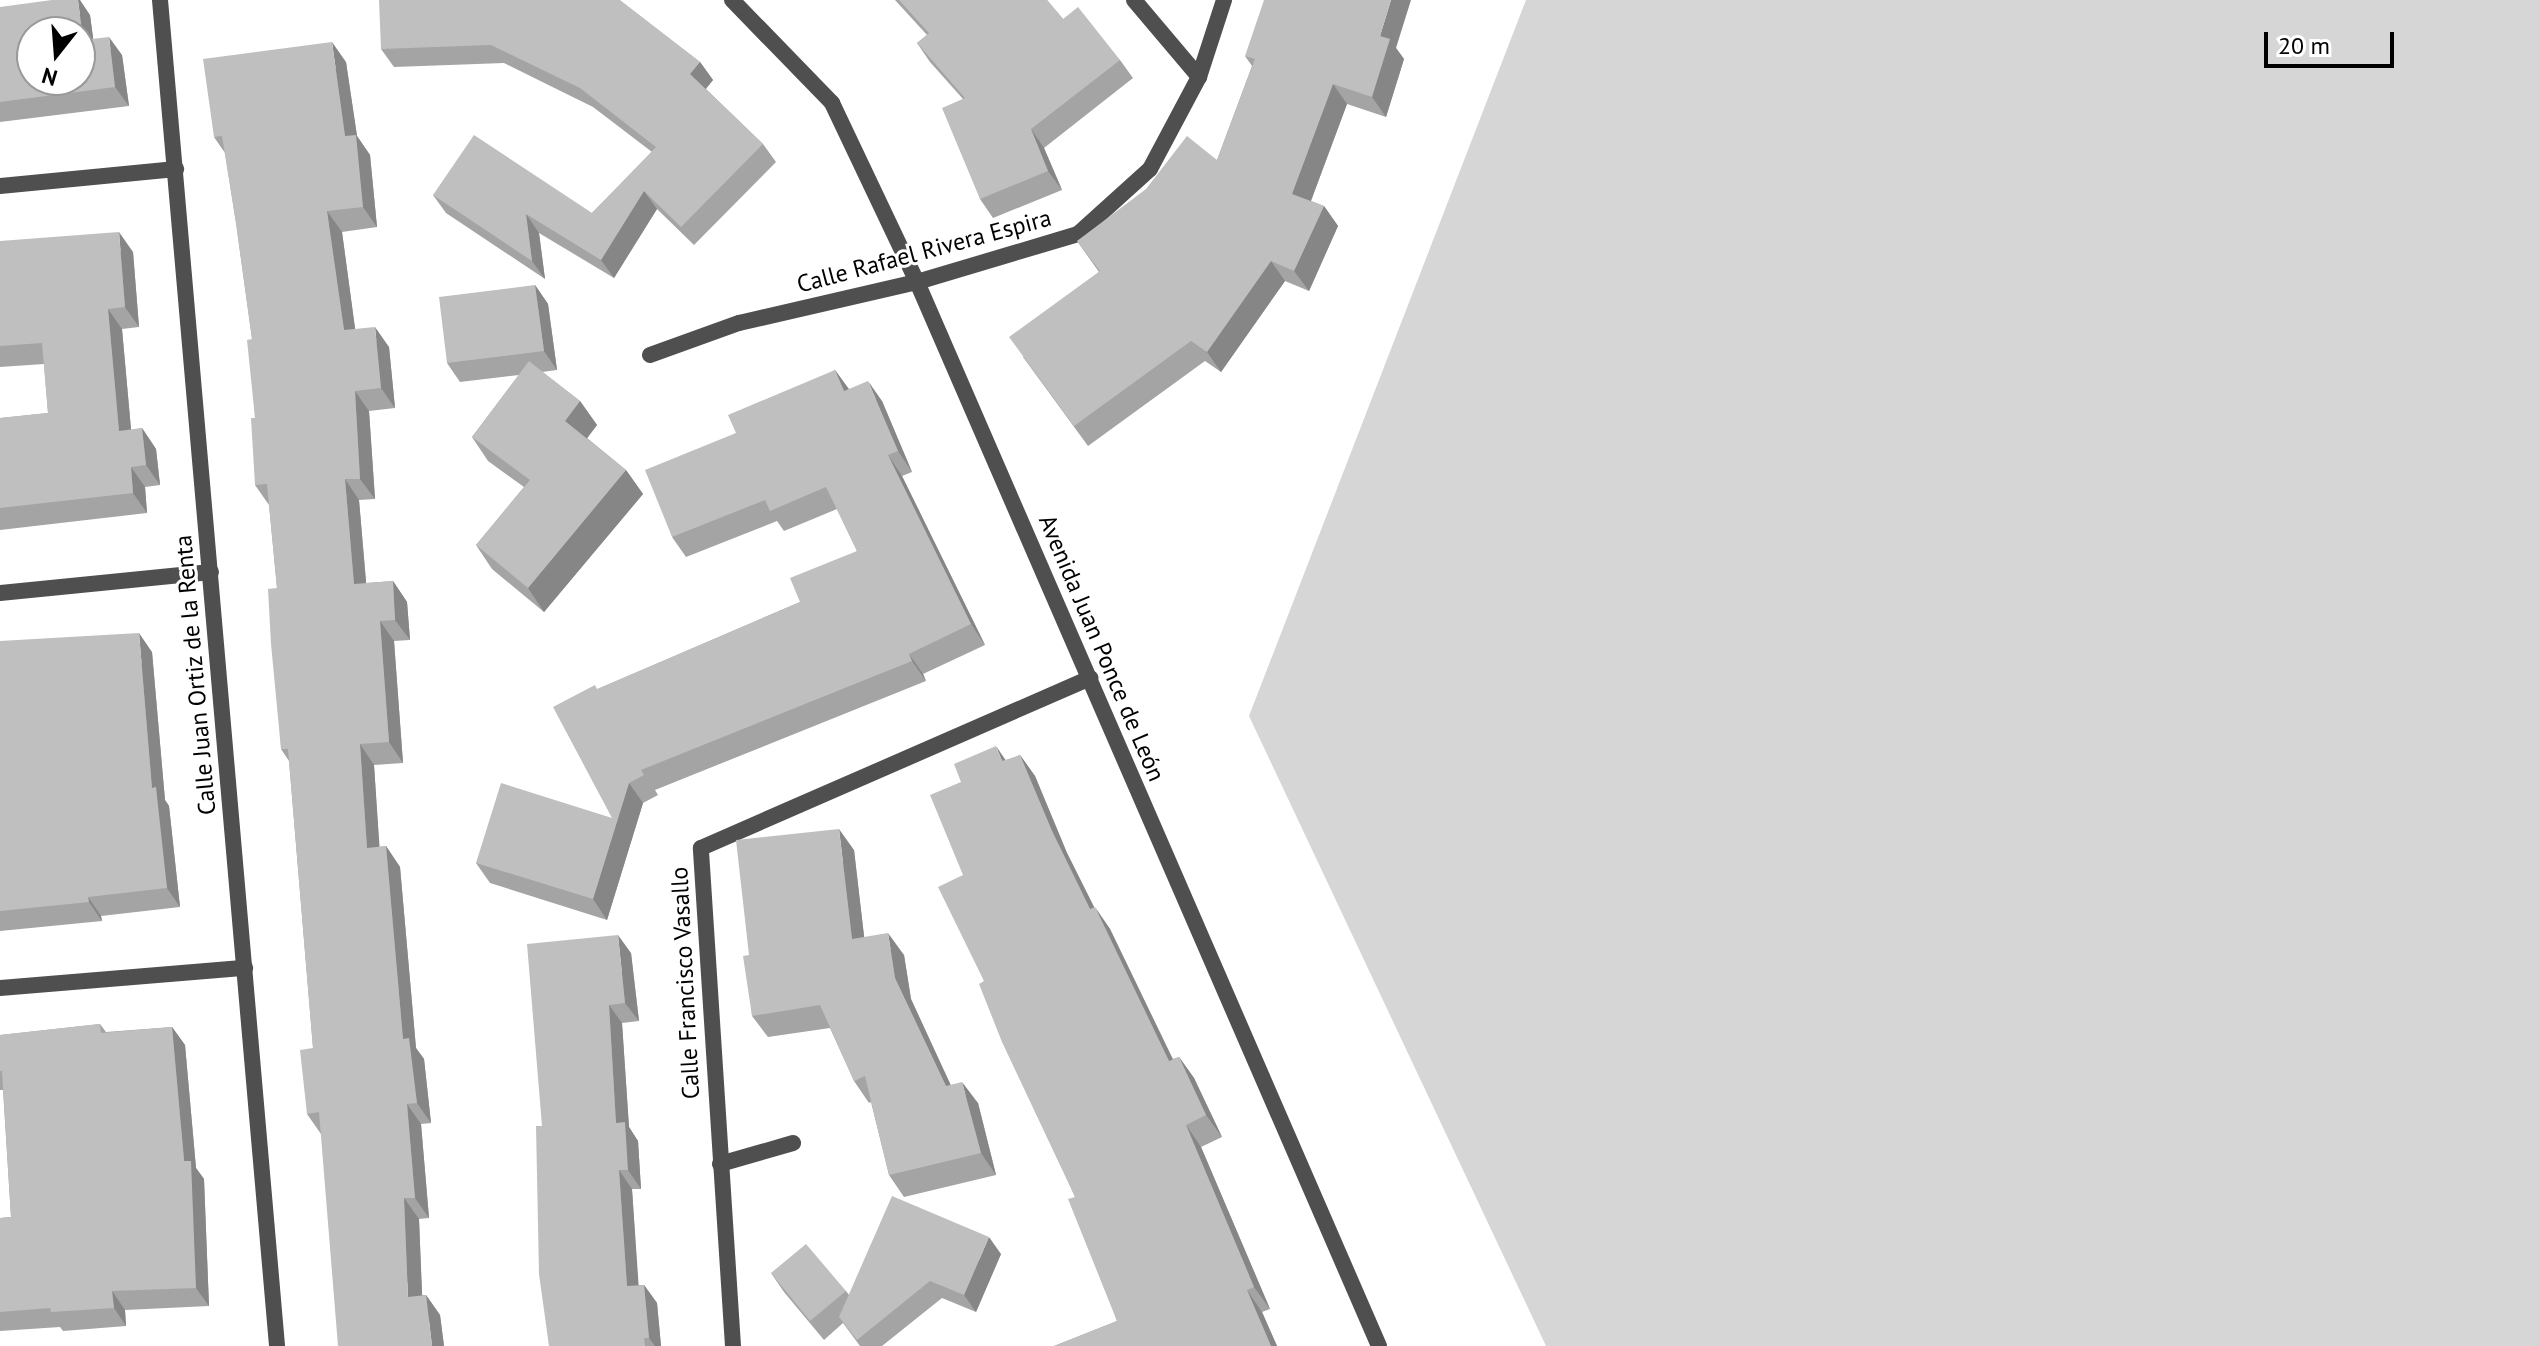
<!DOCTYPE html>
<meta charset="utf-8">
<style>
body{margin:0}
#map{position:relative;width:2540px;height:1346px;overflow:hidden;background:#fff;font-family:"PT Sans",sans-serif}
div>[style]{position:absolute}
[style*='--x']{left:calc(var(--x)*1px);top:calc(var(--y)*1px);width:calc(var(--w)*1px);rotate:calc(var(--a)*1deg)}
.green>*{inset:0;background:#d6d6d6}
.minor>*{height:16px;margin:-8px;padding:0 8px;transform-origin:8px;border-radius:8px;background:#4f4f4f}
.wall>*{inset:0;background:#a4a4a4}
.shaded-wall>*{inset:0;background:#868686}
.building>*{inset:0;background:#bfbfbf}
span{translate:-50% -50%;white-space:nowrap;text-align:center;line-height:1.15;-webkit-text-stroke:6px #fff;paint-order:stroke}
.street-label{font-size:24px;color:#000}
.north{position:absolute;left:16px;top:16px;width:80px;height:80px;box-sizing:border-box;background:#fff;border:2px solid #999;border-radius:50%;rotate:197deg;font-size:22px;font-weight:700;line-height:32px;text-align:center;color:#000}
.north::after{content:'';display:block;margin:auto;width:28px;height:36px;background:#000;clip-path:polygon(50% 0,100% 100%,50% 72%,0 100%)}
.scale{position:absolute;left:2264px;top:32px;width:130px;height:36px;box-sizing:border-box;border:4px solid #000;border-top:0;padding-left:10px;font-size:24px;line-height:28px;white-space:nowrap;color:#000;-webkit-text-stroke:6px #fff;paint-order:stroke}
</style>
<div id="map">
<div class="green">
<div style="clip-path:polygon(1526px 0,2540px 0,2540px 1346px,1546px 1346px,1249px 716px)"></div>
</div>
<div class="minor">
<div style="--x:160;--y:0;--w:1351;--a:85.03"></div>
<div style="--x:732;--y:0;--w:144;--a:45.8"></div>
<div style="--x:832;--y:103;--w:198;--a:64.6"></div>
<div style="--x:917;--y:282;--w:1160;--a:66.53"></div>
<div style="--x:1134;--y:0;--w:101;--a:49.8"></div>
<div style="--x:0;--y:186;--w:177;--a:-5.5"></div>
<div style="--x:650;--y:355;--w:95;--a:-19.8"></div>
<div style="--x:739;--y:323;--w:183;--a:-13"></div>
<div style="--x:917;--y:282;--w:168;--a:-16.6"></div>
<div style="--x:1078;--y:234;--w:97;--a:-42.1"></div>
<div style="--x:1150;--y:169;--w:104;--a:-62"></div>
<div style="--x:1199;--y:77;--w:81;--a:-72"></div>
<div style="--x:0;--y:593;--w:212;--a:-5.7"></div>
<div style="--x:0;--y:988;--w:246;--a:-4.7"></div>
<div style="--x:720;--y:1164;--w:76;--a:-16"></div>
<div style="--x:733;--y:1346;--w:499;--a:-93.7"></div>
<div style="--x:701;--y:848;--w:425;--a:-23.6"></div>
</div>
<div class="wall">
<div style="clip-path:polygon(895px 0,1047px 0,1063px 19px,1120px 60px,1133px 78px,1044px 148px,1062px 190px,993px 218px,980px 199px,963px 99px,930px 62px,917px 43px,927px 35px)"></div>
<div style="clip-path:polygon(623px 3px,700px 62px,713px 80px,706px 89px,763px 144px,776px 162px,694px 245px,657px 209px,614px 278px,539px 233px,545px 279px,446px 213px,433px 195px,592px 213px,652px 152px,593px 107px,504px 63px,394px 67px,381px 49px)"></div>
<div style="clip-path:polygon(0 7px,90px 15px,93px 39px,122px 55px,129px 106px,0 122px)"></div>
<div style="clip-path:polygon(1396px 48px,1404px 59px,1386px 117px,1347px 104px,1311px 201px,1324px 206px,1338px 226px,1309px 291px,1285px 281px,1221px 372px,1205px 361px,1088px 446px,1023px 357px,1099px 272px,1077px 241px,1217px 160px,1252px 66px,1245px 56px)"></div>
<div style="clip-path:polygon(346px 62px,357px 136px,370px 155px,377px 227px,342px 232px,355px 329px,389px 347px,395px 408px,369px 411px,375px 499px,359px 500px,366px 583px,393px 581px,407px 602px,410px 640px,394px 641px,403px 763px,374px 765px,379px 847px,386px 846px,400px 867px,416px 1048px,424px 1059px,431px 1123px,421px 1124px,429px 1218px,419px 1219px,422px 1295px,426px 1295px,440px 1315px,444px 1346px,321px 1134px,307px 1114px,313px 1048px,289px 761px,281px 749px,277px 588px,269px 505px,255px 485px,255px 418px,252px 339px,236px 223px,225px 153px,214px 137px)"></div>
<div style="clip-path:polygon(0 241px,133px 252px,139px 327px,122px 329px,131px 430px,142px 428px,156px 449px,160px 485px,145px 487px,147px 513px,0 530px,0 418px,48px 413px,44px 364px,0 367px)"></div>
<div style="clip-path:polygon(535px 285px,548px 304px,557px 370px,542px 372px,580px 401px,597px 425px,587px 438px,626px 470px,643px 494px,544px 612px,492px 569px,476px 545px,524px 487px,488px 461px,472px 437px,519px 375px,460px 382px,447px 363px)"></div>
<div style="clip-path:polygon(835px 370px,849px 389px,882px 401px,912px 472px,902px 476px,985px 645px,923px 674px,926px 681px,655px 790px,658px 795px,643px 803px,607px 920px,490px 883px,476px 863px,612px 818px,598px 689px,800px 602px,857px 551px,837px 509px,784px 531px,777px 521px,686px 557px,672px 537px,736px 433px)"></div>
<div style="clip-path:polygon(152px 652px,165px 800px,169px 806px,180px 907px,101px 916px,102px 921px,0 931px,0 810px)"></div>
<div style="clip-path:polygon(1020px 755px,1035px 776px,1067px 853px,1094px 907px,1110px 929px,1173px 1059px,1179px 1057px,1194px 1078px,1222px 1137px,1201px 1147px,1270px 1309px,1262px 1312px,1277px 1346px,1054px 1346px,1117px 1321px,1075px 1197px,984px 981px,963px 875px,961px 782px)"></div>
<div style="clip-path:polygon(854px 850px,864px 937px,904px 955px,911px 999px,950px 1085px,978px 1103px,996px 1175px,904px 1197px,889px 1175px,871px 1102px,869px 1103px,854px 1081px,830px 1028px,768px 1037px,752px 1016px,749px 955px)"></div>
<div style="clip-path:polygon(631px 953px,639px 1021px,622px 1023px,629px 1127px,638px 1141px,641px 1189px,632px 1189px,638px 1285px,644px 1285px,657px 1303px,661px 1346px,549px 1346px,542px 1126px)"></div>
<div style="clip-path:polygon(100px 1024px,106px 1032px,172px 1027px,185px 1045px,196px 1168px,204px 1179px,209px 1306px,125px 1310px,126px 1326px,63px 1331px,60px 1327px,0 1331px,0 1218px,11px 1217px,3px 1090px,0 1090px,0 1035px)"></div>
<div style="clip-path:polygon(1001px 1254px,976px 1312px,942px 1298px,882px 1346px,860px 1346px,843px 1323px,824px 1340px,784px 1292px,771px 1273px,846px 1291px,849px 1295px)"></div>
</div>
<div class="shaded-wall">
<div style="clip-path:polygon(78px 0,80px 0,90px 15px,96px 59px,83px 40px)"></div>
<div style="clip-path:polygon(1391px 0,1411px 0,1396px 48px,1404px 59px,1386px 117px,1372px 97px,1380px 36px)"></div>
<div style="clip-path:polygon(109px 37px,122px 55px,129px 106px,115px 87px)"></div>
<div style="clip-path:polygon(332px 42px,346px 62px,357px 136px,370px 155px,377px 227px,363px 207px,345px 136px)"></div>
<div style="clip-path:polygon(700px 62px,713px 80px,703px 92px,690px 74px)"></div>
<div style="clip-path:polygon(1333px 84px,1347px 104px,1306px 214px,1292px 194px)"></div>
<div style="clip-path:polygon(1031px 129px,1044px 148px,1062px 190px,1048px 171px)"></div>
<div style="clip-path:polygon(644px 191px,657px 209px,614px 278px,601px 260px)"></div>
<div style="clip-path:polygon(1324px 206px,1338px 226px,1309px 291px,1294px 271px)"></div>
<div style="clip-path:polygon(327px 211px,342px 232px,358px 350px,344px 330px)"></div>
<div style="clip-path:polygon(526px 214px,539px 233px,545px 279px,532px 261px)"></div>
<div style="clip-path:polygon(119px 232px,133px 252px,139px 327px,125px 307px)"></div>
<div style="clip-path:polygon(1271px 261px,1285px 281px,1221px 372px,1207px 352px)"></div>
<div style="clip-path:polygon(535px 285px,548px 304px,557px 370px,544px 351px)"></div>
<div style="clip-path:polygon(108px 309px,122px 329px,133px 451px,119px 431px)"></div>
<div style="clip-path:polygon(375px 327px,389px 347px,395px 408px,381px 388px)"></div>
<div style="clip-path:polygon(835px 370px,850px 391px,844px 391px)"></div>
<div style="clip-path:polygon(868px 381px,882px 401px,912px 472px,898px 451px)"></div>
<div style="clip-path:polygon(355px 391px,369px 411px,375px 499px,360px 479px)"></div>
<div style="clip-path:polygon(580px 401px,597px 425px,582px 445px,565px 421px)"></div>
<div style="clip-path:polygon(142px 428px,156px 449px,160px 485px,146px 465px)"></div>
<div style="clip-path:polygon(888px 455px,902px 476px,985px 645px,971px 624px)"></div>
<div style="clip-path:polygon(131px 467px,145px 487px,147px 513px,133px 493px)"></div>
<div style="clip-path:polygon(626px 470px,643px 494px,544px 612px,528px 588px)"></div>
<div style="clip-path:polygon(345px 479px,359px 500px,368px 604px,354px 584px)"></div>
<div style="clip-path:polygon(393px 581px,407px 602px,410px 640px,395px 620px)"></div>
<div style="clip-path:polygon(380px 621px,394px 641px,403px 763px,389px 742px)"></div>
<div style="clip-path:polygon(139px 633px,152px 652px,165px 800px,169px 806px,180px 907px,167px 888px,152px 788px)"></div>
<div style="clip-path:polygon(909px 654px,923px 674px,926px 681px,912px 661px)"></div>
<div style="clip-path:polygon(360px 744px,374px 765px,381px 868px,367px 848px)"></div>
<div style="clip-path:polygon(996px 746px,1011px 768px,1002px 761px)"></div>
<div style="clip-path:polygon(1020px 755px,1035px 776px,1067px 853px,1106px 931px,1090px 909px,1052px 831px)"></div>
<div style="clip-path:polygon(629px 783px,643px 803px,607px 920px,593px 899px)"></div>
<div style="clip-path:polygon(839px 829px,854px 850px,867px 961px,852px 939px)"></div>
<div style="clip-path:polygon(386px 846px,400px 867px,416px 1048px,424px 1059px,431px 1123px,417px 1103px,403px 1039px)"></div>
<div style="clip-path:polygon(88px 897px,101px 916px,102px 921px,89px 902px)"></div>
<div style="clip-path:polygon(1095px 907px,1110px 929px,1184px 1083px,1169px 1061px)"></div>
<div style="clip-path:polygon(888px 933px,904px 955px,911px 999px,961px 1107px,946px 1086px,895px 978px)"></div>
<div style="clip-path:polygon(618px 935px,631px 953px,639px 1021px,625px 1003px)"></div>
<div style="clip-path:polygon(609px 1005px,622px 1023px,629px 1127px,638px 1141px,641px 1189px,628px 1170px,616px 1123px)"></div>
<div style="clip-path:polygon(172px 1027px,185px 1045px,196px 1168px,204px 1179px,209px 1306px,196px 1288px)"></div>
<div style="clip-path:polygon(1179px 1057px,1194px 1078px,1222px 1137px,1206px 1115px)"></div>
<div style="clip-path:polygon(962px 1082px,978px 1103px,996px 1175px,981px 1153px)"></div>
<div style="clip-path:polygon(407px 1104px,421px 1124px,429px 1218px,415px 1198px)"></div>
<div style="clip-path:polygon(1186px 1125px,1201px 1147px,1270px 1309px,1254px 1287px)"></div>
<div style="clip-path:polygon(619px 1170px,632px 1189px,640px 1305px,627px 1286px)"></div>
<div style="clip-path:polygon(404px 1198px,419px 1219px,423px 1317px,408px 1297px)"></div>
<div style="clip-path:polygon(989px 1237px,1001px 1254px,976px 1312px,964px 1295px)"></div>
<div style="clip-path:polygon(644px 1285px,657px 1303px,661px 1346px,655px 1346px,649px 1338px)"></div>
<div style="clip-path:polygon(1247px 1290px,1262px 1312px,1277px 1346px,1271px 1346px)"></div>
<div style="clip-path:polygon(112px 1291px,125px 1310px,126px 1326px,114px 1308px)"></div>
<div style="clip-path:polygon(426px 1295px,440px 1315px,444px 1346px,432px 1346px)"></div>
</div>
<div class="building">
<div style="clip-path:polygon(evenodd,52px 0,78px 0,83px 40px,109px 37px,115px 87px,0 102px,0 7px,52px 0,32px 32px,80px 32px,80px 80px,32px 80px,32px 32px)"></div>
<div style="clip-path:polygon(379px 0,620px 0,700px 62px,690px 74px,763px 144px,681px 227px,644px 191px,601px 260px,526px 214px,532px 261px,433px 195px,474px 135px,592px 213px,656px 147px,580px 88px,491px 45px,381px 49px)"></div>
<div style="clip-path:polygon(899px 0,1047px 0,1063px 19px,1078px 7px,1120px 60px,1031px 129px,1048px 171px,980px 199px,942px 108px,965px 98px,917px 43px,929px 33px)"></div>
<div style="clip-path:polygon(1264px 0,1391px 0,1380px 36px,1390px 39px,1372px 97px,1333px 84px,1292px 194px,1324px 206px,1294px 271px,1271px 261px,1207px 352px,1191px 341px,1074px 426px,1009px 337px,1100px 271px,1077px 241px,1146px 189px,1187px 136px,1217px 160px,1255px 59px,1245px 56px)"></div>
<div style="clip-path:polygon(332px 42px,345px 136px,356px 135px,363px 207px,327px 211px,344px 330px,375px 327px,381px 388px,355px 391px,360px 479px,345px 479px,354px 584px,393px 581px,395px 620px,380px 621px,389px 742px,360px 744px,367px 848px,386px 846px,403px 1039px,409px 1038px,417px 1103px,407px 1104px,415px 1198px,404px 1198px,408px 1297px,426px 1295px,432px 1346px,338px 1346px,319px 1112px,307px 1114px,300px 1050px,313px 1048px,288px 749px,281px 749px,271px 644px,268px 589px,277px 588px,267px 484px,255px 485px,251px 418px,255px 418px,247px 340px,252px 339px,236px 223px,222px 136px,214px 137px,203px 59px)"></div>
<div style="clip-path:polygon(119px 232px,125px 307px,108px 309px,119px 431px,142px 428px,146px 465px,131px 467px,133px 493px,0 508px,0 418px,48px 413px,42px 343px,0 346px,0 241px)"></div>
<div style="clip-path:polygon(535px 285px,544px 351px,447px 363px,439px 297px)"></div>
<div style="clip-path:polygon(529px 361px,580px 401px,565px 421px,626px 470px,528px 588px,476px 545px,530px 480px,472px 437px)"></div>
<div style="clip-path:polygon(835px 370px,844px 391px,868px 381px,898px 451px,888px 455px,971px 624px,909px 654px,912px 661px,641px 770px,644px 775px,629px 783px,593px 899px,476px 863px,501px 783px,612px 818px,553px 707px,595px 685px,597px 689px,800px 602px,790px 578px,857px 551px,826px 487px,770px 511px,765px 500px,672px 537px,645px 470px,736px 433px,728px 415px)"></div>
<div style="clip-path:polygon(139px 633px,152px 788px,156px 787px,167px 888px,88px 897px,89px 902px,0 911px,0 641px)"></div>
<div style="clip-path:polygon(996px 746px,1002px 761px,1020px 755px,1052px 831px,1090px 909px,1095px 907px,1169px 1061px,1179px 1057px,1206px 1115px,1186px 1125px,1254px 1287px,1247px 1290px,1271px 1346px,1054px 1346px,1117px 1321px,1068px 1199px,1075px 1197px,1002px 1042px,979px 984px,984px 981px,938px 887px,963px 875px,930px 795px,961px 782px,954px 764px)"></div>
<div style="clip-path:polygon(839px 829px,852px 939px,888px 933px,895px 978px,946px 1086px,962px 1082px,981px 1153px,889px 1175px,865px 1076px,854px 1081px,820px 1005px,752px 1016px,743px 956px,749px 955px,736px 840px)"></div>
<div style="clip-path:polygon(618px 935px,625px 1003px,609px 1005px,616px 1123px,625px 1122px,628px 1170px,619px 1170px,627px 1286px,644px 1285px,649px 1338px,644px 1338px,645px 1346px,549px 1346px,539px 1274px,536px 1126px,542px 1126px,527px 944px)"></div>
<div style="clip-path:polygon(100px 1024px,101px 1033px,172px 1027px,184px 1161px,191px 1161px,196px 1288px,112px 1291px,114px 1308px,51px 1312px,50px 1308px,0 1312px,0 1218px,11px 1217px,2px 1071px,0 1071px,0 1035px)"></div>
<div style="clip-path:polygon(892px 1196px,989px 1237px,964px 1295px,930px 1281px,857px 1340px,839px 1317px)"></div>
<div style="clip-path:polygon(806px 1244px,846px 1291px,810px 1321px,771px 1273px)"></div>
</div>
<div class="street-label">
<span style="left:924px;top:251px;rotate:-15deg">Calle Rafael Rivera Espira</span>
<span style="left:1102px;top:648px;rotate:67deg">Avenida Juan Ponce de León</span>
<span style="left:195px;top:675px;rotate:-95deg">Calle Juan Ortiz de la Renta</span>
<span style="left:685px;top:983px;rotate:-93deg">Calle Francisco Vasallo</span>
</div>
<div class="north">N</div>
<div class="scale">20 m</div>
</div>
